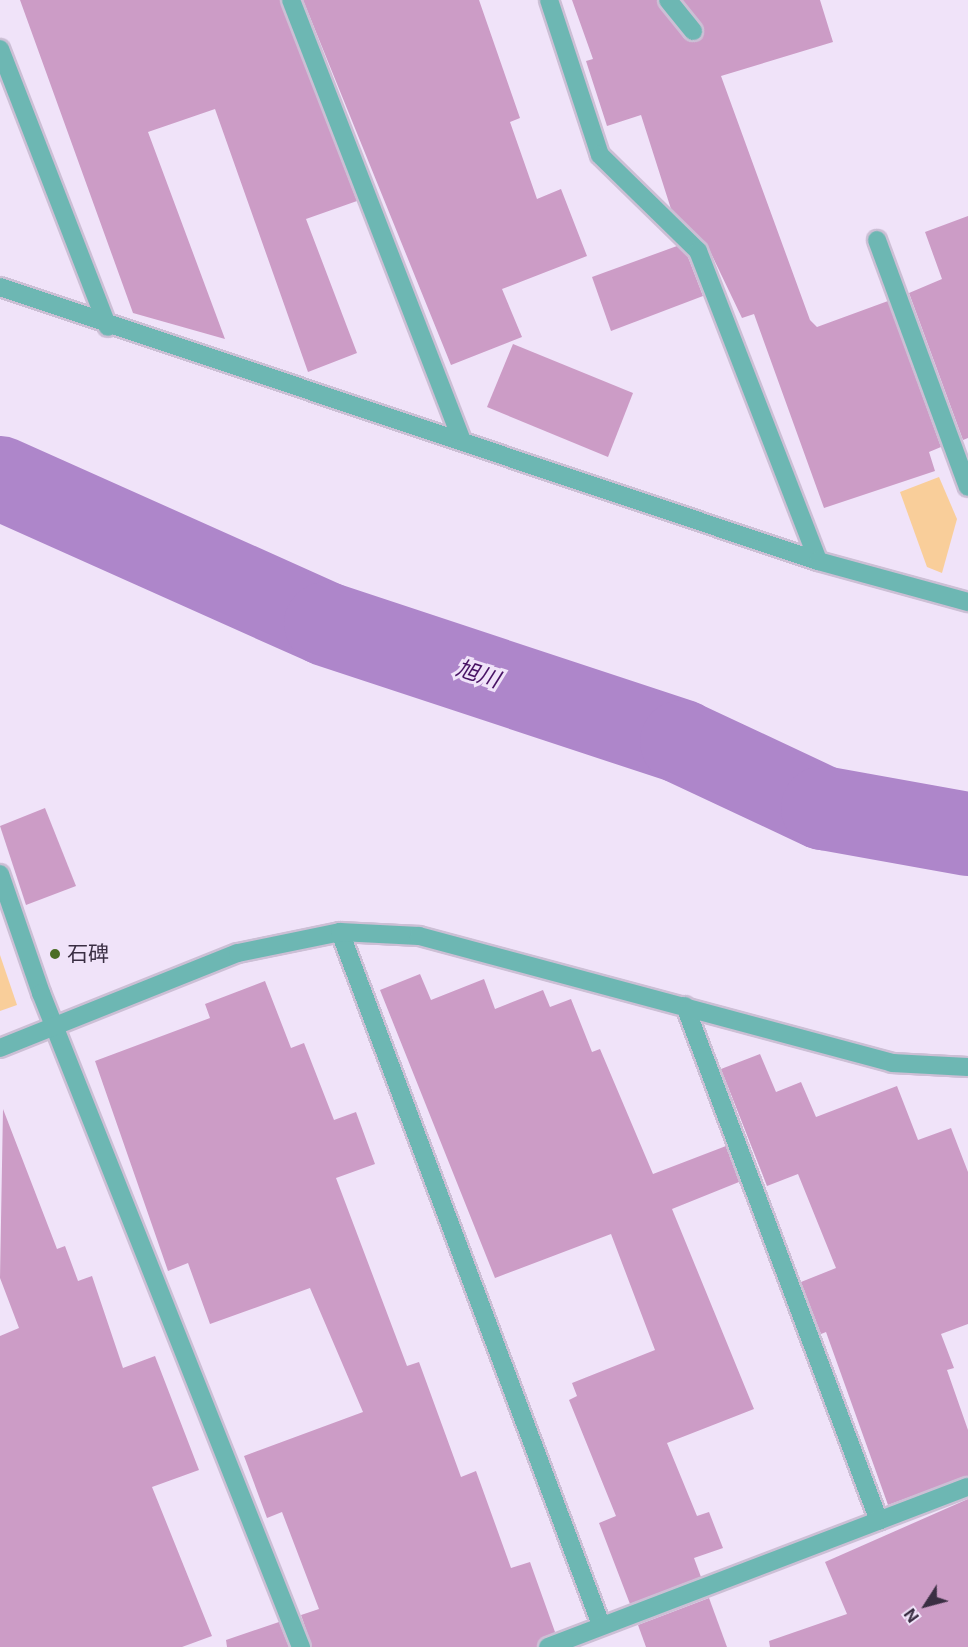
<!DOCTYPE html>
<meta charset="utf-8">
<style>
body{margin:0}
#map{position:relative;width:968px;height:1647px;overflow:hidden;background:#f0e3f9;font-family:Inter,"Noto Sans JP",sans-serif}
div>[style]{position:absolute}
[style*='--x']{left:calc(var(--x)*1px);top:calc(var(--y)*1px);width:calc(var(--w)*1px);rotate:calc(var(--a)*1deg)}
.green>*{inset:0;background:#f9ce9a}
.river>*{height:84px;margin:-42px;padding:0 42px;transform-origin:42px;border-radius:42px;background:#ae86ca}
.building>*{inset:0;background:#cc9cc6}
.roads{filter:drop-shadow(2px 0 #ccbfd5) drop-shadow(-2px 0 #ccbfd5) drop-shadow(0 2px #ccbfd5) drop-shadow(0 -2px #ccbfd5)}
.minor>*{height:18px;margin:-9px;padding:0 9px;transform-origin:9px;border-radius:9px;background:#6db7b3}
.dots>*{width:16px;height:16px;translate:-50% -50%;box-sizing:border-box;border:3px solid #f0e3f9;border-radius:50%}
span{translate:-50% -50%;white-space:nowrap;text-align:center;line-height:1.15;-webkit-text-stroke:6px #f0e3f9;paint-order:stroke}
.poi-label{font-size:21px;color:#3a2e43}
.left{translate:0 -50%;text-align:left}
.water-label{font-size:22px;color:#481264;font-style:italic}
.north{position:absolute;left:896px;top:1575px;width:60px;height:60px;-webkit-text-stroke:4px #f0e3f9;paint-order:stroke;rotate:234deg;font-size:16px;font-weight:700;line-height:24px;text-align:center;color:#3a2e43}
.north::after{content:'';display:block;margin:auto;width:21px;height:27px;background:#3a2e43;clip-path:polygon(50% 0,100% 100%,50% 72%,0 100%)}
</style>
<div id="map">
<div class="green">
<div style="clip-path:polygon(939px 477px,957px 519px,942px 573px,927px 567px,900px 492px)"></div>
<div style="clip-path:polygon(0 955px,17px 1005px,0 1011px)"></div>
</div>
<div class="river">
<div style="--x:0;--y:478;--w:357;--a:24.1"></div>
<div style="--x:326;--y:624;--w:375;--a:18.3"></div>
<div style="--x:682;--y:742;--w:156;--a:25.1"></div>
<div style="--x:823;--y:808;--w:147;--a:10.2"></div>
</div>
<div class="building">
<div style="clip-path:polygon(20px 0,280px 0,357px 201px,306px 219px,357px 353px,308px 372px,215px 109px,148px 132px,225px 339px,133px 313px)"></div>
<div style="clip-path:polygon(303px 0,479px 0,520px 118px,510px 122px,537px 199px,561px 189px,587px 256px,502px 289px,522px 337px,451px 365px)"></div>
<div style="clip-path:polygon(572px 0,657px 0,684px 38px,694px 42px,704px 29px,682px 0,820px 0,833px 42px,721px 76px,810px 320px,817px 327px,888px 301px,941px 447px,929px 452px,935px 471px,824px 508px,754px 314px,742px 318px,708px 247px,671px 209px,641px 115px,607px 126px,586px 61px,593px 59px)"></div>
<div style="clip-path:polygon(968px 216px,968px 438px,963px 440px,909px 293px,942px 279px,925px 232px)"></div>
<div style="clip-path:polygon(677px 246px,688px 257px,703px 296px,611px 331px,592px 277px)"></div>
<div style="clip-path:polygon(513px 344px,633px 393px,608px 457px,487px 407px)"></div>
<div style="clip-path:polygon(45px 808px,76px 886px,26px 905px,0 826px)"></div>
<div style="clip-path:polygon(420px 974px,431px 1000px,484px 979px,495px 1009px,543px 990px,550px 1007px,571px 999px,592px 1052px,600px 1049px,653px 1174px,726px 1146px,739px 1182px,672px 1209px,754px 1409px,667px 1443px,697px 1516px,709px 1512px,723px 1548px,694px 1558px,701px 1577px,630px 1604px,599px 1523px,616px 1516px,569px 1400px,577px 1396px,572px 1383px,655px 1350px,611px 1234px,495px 1278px,380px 990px)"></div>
<div style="clip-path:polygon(265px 981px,291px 1048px,304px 1043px,334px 1120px,356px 1112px,375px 1164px,336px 1178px,407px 1366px,419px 1362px,461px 1477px,476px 1471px,511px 1568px,530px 1562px,555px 1632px,537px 1647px,312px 1647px,301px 1615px,319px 1609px,282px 1512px,267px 1518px,244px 1456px,363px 1412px,310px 1288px,210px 1324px,188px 1263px,168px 1271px,95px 1061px,210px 1018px,205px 1004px)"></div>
<div style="clip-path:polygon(760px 1054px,776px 1092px,801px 1082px,816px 1117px,897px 1086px,918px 1140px,951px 1128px,968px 1172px,968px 1324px,941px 1334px,954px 1368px,947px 1370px,968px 1430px,968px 1476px,888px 1505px,826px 1332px,821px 1334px,801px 1282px,836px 1268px,798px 1174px,767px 1186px,721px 1069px)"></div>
<div style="clip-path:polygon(3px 1109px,57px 1249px,65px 1246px,78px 1281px,92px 1276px,123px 1368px,155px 1356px,199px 1470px,152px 1487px,212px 1636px,182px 1647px,0 1647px,0 1336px,19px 1328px,0 1278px)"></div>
<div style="clip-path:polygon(968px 1499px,968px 1647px,770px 1647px,769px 1641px,847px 1614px,825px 1562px)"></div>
<div style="clip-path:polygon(709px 1598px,727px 1647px,646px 1647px,638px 1625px)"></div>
<div style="clip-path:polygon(279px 1622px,289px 1647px,227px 1647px,226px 1640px)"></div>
</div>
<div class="roads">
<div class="minor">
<div style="--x:291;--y:0;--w:471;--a:68.8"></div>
<div style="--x:549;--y:0;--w:163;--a:71.8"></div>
<div style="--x:600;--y:155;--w:137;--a:44.4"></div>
<div style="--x:698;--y:251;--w:332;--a:68.8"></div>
<div style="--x:668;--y:0;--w:40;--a:51"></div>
<div style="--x:0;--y:49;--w:298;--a:68.8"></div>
<div style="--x:877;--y:240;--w:263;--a:69.8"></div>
<div style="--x:0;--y:287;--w:863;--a:18.52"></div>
<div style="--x:818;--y:561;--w:156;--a:15.3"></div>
<div style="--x:0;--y:874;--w:126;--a:71"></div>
<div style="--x:41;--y:993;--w:704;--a:68.32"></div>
<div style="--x:340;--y:932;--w:741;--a:69.36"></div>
<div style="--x:685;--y:1006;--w:550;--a:69.36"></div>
<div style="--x:0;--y:1048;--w:256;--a:-21.8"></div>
<div style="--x:238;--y:953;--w:104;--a:-11.6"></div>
<div style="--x:340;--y:932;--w:79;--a:2.9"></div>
<div style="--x:419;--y:936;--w:490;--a:15"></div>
<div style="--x:892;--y:1063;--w:76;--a:3"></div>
<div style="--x:548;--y:1647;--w:449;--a:-20.9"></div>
</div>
</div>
<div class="dots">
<div style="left:55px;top:954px;background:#4b6d25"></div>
</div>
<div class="poi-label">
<span class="left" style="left:67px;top:954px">石碑</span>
</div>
<div class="water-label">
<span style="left:478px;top:674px;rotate:18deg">旭川</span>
</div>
<div class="north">N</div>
</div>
